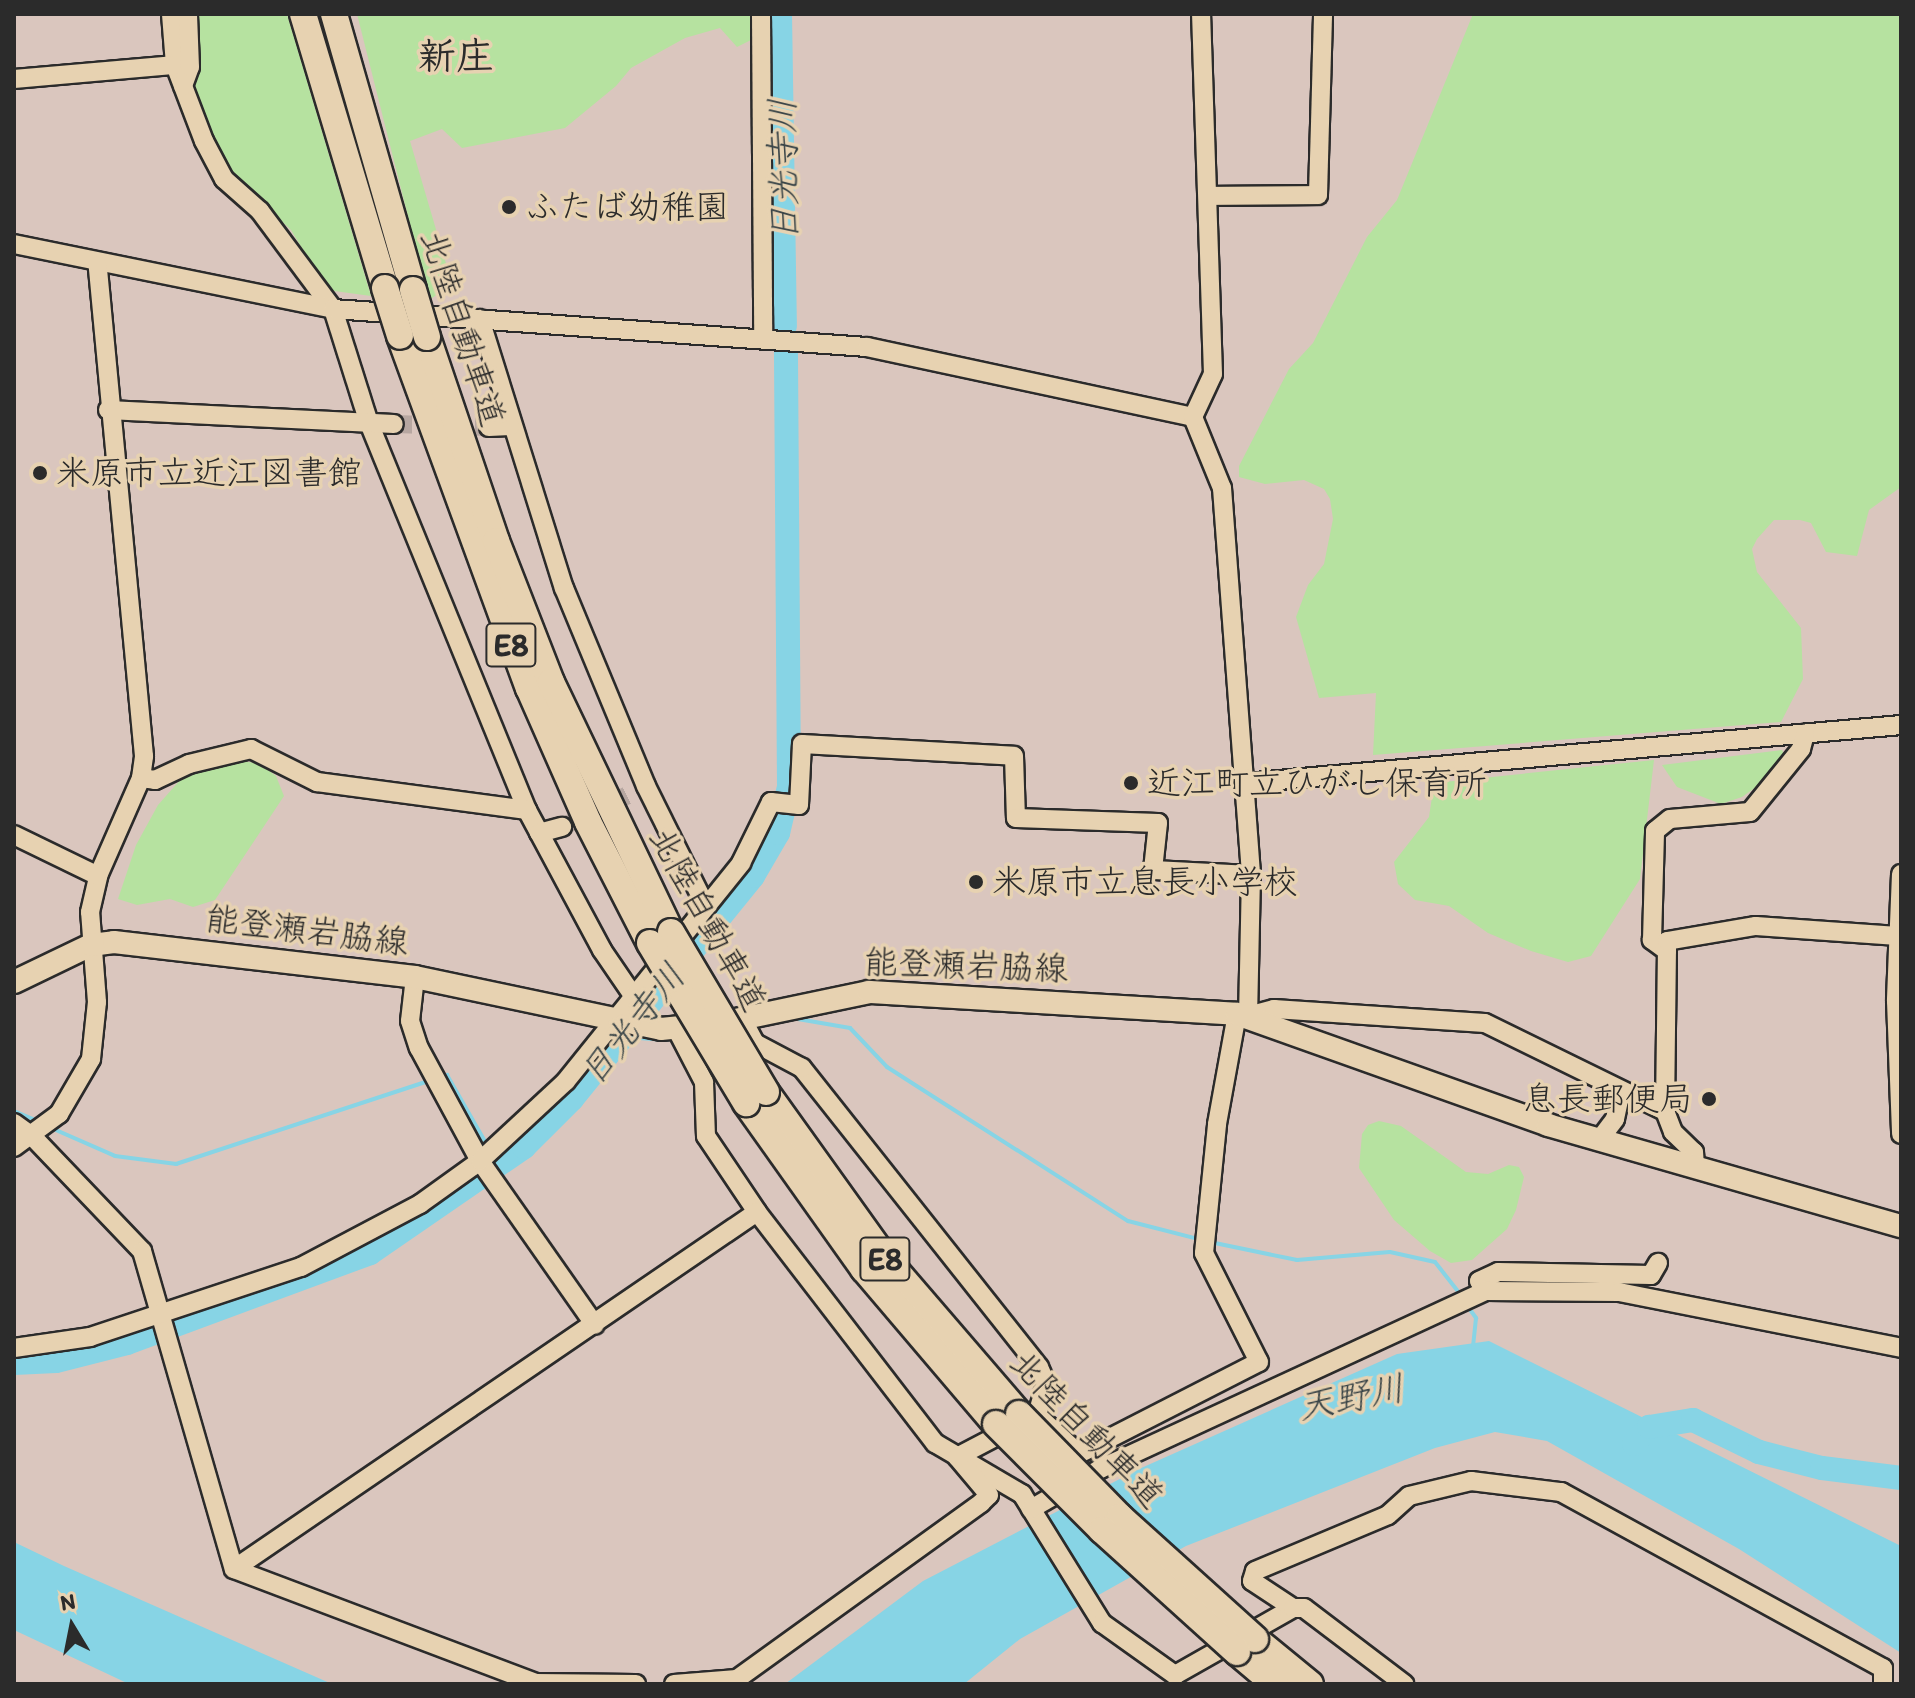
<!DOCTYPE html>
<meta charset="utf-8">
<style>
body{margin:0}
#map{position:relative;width:1915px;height:1698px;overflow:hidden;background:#dac6be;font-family:Itim,"Klee One",sans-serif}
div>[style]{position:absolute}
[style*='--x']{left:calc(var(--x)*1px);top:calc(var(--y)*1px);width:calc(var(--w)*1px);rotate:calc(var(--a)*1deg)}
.green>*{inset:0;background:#b6e2a0}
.water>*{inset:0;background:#87d4e5}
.stream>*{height:4px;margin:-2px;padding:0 2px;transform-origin:2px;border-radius:2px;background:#87d4e5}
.river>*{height:24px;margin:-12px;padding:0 12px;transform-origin:12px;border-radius:12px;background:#87d4e5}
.minor-tunnel>*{height:18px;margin-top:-9px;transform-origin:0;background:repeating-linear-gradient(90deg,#b7a7a1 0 18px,transparent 0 27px)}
.roads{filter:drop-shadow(2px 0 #2b2b2b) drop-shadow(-2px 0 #2b2b2b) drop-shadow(0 2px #2b2b2b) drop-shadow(0 -2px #2b2b2b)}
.minor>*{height:18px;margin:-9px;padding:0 9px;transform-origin:9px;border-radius:9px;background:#e7d2b1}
.major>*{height:22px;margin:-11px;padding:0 11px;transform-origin:11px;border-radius:11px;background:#e7d2b1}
.highway>*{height:26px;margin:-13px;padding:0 13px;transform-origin:13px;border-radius:13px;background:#e7d2b1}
.bridges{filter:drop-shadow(2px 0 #2b2b2b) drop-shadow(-2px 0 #2b2b2b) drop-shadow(0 2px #2b2b2b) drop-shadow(0 -2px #2b2b2b)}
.highway-bridge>*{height:26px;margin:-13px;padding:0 13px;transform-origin:13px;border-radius:13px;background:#e7d2b1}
.dots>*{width:22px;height:22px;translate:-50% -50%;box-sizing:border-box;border:4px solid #e7d2b1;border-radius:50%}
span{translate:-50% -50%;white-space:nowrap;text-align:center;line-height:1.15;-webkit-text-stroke:7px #e7d2b1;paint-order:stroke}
.shield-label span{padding:2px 6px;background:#e7d2b1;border:2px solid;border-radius:6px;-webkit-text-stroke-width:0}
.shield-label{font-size:32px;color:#2b2b2b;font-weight:700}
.poi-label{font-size:34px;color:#2b2b2b}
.left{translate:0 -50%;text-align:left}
.right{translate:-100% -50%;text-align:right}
.street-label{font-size:34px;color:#2b2b2b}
.water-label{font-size:36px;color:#394447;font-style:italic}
.quarter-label{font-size:38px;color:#2b2b2b;font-weight:700}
.frame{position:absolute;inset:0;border:16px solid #2b2b2b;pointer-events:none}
.north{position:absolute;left:32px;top:1586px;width:80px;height:80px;-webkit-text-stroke:6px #e7d2b1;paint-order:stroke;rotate:350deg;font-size:22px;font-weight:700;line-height:32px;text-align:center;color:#2b2b2b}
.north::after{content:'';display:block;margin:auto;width:28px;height:36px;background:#2b2b2b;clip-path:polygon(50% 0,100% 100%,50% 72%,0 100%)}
</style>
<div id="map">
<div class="green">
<div style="clip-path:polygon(194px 14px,287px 14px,371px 296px,327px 290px,291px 230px,220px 163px,190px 94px,199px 47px)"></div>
<div style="clip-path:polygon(357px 14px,755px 14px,755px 38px,737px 47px,720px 28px,685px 38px,631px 68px,616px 86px,565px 128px,462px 148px,442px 129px,410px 141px,450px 277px,447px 288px,429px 300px)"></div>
<div style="clip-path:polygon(1473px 14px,1901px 14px,1901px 487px,1869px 510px,1857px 556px,1826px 552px,1811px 523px,1800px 520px,1774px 520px,1757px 539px,1752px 549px,1757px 572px,1801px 628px,1803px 679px,1781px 722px,1373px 755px,1376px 693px,1319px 698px,1296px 617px,1308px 585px,1324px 564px,1333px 519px,1330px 499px,1324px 489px,1304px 480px,1265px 484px,1239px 477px,1239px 466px,1289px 369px,1313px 343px,1367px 237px,1397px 200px)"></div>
<div style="clip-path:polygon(1782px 750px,1787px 760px,1780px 770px,1742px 797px,1721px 804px,1677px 787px,1662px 765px)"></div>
<div style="clip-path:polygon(224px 760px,259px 763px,276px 776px,284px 796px,215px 900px,193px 907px,170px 899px,137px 905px,118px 899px,136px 845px,158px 805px,181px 779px)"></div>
<div style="clip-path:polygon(1654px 760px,1640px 879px,1591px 956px,1568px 962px,1531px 951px,1488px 933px,1449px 906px,1415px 900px,1398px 884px,1394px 862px,1429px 817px,1434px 783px)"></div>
<div style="clip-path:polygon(1379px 1121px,1401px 1126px,1466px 1172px,1488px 1174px,1509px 1165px,1519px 1167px,1524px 1177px,1516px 1210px,1507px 1229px,1472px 1260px,1451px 1263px,1430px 1251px,1394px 1220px,1359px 1168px,1362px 1134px,1368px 1125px)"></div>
</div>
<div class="water">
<div style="clip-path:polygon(1489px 1341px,1901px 1546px,1901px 1653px,1739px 1549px,1547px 1441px,1495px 1432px,1435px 1448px,1186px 1546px,1020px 1639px,964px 1684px,785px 1684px,923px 1581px,1139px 1469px,1397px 1354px)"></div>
<div style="clip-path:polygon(14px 1542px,64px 1566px,332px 1684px,129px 1684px,14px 1630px)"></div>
</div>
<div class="stream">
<div style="--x:792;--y:1018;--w:59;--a:9.8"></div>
<div style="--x:850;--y:1028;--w:54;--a:46.5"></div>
<div style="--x:887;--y:1067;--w:286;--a:32.6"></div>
<div style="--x:1128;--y:1221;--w:76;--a:14.4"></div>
<div style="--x:611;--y:1036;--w:56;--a:4.1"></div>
<div style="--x:440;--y:1078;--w:8;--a:-23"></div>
<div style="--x:447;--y:1075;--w:81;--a:60.3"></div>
<div style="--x:14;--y:1111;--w:25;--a:23"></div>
<div style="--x:49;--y:1127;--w:72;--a:23.7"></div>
<div style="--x:115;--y:1156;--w:62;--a:7.5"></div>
<div style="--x:176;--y:1164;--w:269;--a:-18.2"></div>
<div style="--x:1210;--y:1242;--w:89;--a:11.7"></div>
<div style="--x:1297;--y:1260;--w:93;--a:-4.9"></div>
<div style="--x:1390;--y:1252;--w:46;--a:12.5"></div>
<div style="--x:1435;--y:1262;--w:41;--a:52"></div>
<div style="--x:1471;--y:1311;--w:9;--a:54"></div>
<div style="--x:1476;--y:1318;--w:29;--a:96"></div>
</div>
<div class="river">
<div style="--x:780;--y:14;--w:312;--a:89.1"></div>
<div style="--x:14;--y:1363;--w:42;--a:-2.7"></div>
<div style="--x:56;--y:1361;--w:73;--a:-14.2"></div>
<div style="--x:127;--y:1343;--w:259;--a:-20.3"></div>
<div style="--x:370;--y:1253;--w:187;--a:-34.5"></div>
<div style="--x:524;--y:1147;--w:68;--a:-45"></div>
<div style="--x:572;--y:1099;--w:287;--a:-50.9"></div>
<div style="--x:753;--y:876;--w:50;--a:-59.8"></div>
<div style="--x:778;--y:833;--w:47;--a:-76.6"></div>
<div style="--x:789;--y:787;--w:437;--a:-90.4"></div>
<div style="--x:1634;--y:1444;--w:23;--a:-49"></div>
<div style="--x:1649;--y:1427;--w:45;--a:-9"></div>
<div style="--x:1693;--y:1420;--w:73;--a:25.9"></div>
<div style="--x:1759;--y:1452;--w:65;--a:14.3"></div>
<div style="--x:1822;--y:1468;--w:80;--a:7.2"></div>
</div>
<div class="minor-tunnel">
<div style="--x:394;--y:424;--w:95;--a:1.8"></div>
<div style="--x:562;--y:827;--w:73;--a:-25.9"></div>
</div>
<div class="roads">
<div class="minor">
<div style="--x:171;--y:14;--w:51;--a:85.5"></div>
<div style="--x:175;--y:65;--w:81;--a:69.1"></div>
<div style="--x:204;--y:141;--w:43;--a:62.2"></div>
<div style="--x:224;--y:179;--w:48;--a:41.6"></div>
<div style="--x:260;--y:211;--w:122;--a:53.3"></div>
<div style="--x:333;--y:309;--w:120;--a:72.5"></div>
<div style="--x:369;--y:423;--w:418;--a:67.8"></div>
<div style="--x:527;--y:810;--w:159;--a:61.8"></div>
<div style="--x:602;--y:950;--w:53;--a:55.7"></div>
<div style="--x:761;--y:14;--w:321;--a:89.6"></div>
<div style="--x:14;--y:79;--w:162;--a:-5"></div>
<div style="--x:183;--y:86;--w:20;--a:-70"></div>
<div style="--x:190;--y:67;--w:53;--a:-92.2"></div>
<div style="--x:1208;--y:196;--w:110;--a:-0.5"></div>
<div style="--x:1318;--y:195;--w:181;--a:-88.4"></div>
<div style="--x:14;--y:244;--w:326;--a:11.5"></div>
<div style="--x:333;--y:309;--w:535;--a:4.07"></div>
<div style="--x:867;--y:347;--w:333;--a:12.1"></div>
<div style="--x:1193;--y:417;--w:77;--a:67.8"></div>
<div style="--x:1222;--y:488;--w:388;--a:85.7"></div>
<div style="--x:1251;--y:875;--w:141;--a:91.2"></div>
<div style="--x:1248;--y:1016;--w:27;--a:-15"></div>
<div style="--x:1274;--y:1009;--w:211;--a:3.8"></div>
<div style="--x:1485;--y:1023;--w:200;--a:26.1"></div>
<div style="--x:1665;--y:1111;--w:22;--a:69"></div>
<div style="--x:1673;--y:1132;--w:29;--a:44"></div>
<div style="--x:1694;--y:1152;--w:13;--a:86"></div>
<div style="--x:480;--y:319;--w:282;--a:72.7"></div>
<div style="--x:564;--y:588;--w:214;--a:67.5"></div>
<div style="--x:646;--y:786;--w:135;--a:63.6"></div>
<div style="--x:108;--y:410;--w:286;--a:2.8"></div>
<div style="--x:1193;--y:417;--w:47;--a:-65.1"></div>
<div style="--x:1213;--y:374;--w:360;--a:-91.9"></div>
<div style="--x:489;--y:427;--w:21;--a:-3"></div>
<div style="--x:141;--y:778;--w:14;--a:8"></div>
<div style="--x:155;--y:780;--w:38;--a:-25"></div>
<div style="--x:189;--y:764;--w:64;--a:-13.6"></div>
<div style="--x:251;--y:749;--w:74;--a:26.6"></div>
<div style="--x:317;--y:782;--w:212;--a:7.6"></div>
<div style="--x:1245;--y:783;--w:659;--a:-5.05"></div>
<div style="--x:539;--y:833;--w:24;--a:-15"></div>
<div style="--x:14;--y:835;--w:93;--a:26"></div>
<div style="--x:1901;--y:874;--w:127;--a:92.3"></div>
<div style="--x:1896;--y:1001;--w:133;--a:87.8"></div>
<div style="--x:1667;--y:951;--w:19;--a:-144"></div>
<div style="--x:1652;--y:940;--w:109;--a:-88.4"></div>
<div style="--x:1655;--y:831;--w:19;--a:-39"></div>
<div style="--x:1670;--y:819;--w:80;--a:-5"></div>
<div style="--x:1750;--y:812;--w:81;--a:-51"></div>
<div style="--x:1801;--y:749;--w:16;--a:-75"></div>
<div style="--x:415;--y:977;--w:44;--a:96.5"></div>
<div style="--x:410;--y:1021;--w:28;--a:72"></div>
<div style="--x:419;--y:1048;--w:128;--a:61.6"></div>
<div style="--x:480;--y:1161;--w:200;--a:55"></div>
<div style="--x:677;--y:1030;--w:59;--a:62.6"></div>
<div style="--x:704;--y:1082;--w:54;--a:87.9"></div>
<div style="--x:706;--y:1136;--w:92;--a:56.1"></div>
<div style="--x:757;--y:1212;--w:292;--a:52.4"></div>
<div style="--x:935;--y:1443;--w:101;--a:30.4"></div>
<div style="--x:1022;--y:1494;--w:152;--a:58.2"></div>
<div style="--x:1102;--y:1623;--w:90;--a:35.5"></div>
<div style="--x:1175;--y:1675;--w:136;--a:-29.6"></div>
<div style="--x:1293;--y:1608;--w:49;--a:-146.6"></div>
<div style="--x:1252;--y:1581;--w:10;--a:-73"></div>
<div style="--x:1255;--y:1571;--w:144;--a:-22.8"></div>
<div style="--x:1388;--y:1515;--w:28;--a:-42"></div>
<div style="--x:1409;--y:1496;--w:64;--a:-13.6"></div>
<div style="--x:1471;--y:1481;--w:91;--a:7"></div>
<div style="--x:1561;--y:1492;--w:367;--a:28.7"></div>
<div style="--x:1883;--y:1668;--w:16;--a:90"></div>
<div style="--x:1665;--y:1111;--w:170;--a:-89.3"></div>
<div style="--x:1667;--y:941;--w:90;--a:-9.6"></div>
<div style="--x:1756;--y:926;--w:142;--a:4"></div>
<div style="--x:14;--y:1123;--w:24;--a:36"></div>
<div style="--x:33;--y:1137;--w:158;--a:46.3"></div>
<div style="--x:142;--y:1251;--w:331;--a:73.9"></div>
<div style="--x:234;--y:1569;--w:322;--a:20.7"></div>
<div style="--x:535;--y:1683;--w:101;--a:0.6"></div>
<div style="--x:1600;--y:1139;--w:25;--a:-53"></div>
<div style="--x:1615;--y:1119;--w:29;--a:-78"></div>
<div style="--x:14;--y:1147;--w:56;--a:-36.3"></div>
<div style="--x:59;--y:1114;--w:64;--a:-59.8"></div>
<div style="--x:91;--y:1059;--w:57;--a:-84"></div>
<div style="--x:97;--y:1002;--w:90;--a:-94.4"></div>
<div style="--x:90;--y:912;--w:37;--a:-77"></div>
<div style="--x:98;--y:876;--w:107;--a:-66.3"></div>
<div style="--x:141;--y:778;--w:22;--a:-82"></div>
<div style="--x:144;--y:756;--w:493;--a:-95.4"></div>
<div style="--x:1486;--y:1291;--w:12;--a:-125"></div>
<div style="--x:1479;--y:1281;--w:21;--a:-25"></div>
<div style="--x:1498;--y:1272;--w:153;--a:1.1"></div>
<div style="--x:1651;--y:1275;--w:14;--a:-60"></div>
<div style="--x:14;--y:1348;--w:77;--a:-8.2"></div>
<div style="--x:90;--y:1337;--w:222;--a:-18.4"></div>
<div style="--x:301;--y:1267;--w:135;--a:-27.9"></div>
<div style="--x:420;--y:1204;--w:74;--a:-35.6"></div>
<div style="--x:480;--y:1161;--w:117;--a:-42.9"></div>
<div style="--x:566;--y:1081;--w:280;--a:-51.2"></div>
<div style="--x:741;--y:863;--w:68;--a:-63.8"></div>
<div style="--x:771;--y:802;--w:28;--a:6"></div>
<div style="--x:799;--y:805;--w:61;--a:-87.2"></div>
<div style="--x:802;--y:744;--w:212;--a:3.2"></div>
<div style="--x:1014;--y:756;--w:62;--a:88.2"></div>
<div style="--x:1016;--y:818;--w:142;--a:2"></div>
<div style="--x:1158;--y:823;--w:47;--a:96.1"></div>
<div style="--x:1153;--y:870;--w:98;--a:2.9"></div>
<div style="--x:1037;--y:1415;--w:57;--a:42.9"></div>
<div style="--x:1079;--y:1454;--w:202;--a:-27.1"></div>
<div style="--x:1259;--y:1362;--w:122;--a:-116.8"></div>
<div style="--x:1204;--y:1253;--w:130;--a:-84.2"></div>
<div style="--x:1217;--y:1124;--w:112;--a:-79.7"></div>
<div style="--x:1031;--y:1509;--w:80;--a:-30.1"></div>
<div style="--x:1100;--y:1469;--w:425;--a:-24.8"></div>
<div style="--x:1486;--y:1291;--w:133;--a:0.4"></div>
<div style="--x:1619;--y:1292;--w:288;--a:11.2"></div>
<div style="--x:234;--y:1569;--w:633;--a:-34.32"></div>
<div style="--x:1293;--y:1608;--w:11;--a:0"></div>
<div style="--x:1304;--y:1608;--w:126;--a:37.2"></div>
<div style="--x:674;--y:1684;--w:63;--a:-4.5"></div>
<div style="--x:737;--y:1679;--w:301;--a:-35.8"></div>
<div style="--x:981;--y:1503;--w:11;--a:-45"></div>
<div style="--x:989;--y:1495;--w:50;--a:-130.1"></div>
<div style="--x:957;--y:1457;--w:90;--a:-27.7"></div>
<div style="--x:1037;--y:1415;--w:33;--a:-74"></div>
<div style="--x:1046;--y:1383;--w:17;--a:-114"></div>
<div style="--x:1039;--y:1367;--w:382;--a:-128.4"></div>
<div style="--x:802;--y:1068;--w:53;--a:-152"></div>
<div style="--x:755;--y:1043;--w:27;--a:-118"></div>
</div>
<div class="major">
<div style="--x:14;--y:982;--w:85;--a:-25.7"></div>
<div style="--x:91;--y:945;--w:23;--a:-7"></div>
<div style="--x:114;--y:942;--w:303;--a:6.6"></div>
<div style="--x:415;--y:977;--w:251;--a:11.9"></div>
<div style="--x:661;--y:1029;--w:60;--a:-5.7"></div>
<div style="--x:721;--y:1023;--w:151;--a:-11.8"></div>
<div style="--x:869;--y:992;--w:369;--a:3.4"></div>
<div style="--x:1237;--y:1014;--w:330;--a:19.6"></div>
<div style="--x:1548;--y:1125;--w:367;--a:16"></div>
</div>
<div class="highway">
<div style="--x:303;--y:14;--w:286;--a:73.3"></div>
<div style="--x:334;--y:14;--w:287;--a:74"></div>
<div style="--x:400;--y:336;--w:375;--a:69.9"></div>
<div style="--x:529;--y:688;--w:146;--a:66.2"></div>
<div style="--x:588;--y:822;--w:136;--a:62.9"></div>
<div style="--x:427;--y:337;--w:215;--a:71.3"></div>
<div style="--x:496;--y:541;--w:151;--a:68.7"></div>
<div style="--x:551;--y:682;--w:277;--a:64.4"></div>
<div style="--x:766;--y:1092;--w:204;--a:54.4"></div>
<div style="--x:885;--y:1258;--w:206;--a:49.3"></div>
<div style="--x:746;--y:1103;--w:204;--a:54.6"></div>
<div style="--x:864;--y:1269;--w:204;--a:49.6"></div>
<div style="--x:1255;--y:1639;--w:71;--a:39.3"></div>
<div style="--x:1237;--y:1652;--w:50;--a:40.1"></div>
</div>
</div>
<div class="bridges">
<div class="highway-bridge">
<div style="--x:385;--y:288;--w:50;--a:72.6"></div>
<div style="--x:413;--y:290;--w:49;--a:73.4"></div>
<div style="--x:671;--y:932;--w:186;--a:59.3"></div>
<div style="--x:650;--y:943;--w:187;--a:59"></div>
<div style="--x:1019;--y:1414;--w:144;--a:45.6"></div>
<div style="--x:1120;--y:1517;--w:182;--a:42.1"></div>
<div style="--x:996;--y:1424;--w:150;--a:45"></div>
<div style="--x:1102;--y:1530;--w:182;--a:42.1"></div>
</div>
</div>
<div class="dots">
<div style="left:509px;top:207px;background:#2b2b2b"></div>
<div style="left:40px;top:473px;background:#2b2b2b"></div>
<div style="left:1131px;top:783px;background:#2b2b2b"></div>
<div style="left:976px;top:882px;background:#2b2b2b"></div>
<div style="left:1709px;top:1099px;background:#2b2b2b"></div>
</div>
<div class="shield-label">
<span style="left:511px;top:645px">E8</span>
<span style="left:885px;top:1259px">E8</span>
</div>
<div class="poi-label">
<span class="left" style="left:525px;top:207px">ふたば幼稚園</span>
<span class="left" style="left:56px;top:473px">米原市立近江図書館</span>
<span class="left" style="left:1147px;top:783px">近江町立ひがし保育所</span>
<span class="left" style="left:992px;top:882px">米原市立息長小学校</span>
<span class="right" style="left:1693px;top:1099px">息長郵便局</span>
</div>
<div class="street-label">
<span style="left:463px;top:328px;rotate:72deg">北陸自動車道</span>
<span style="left:708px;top:919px;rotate:61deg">北陸自動車道</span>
<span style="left:307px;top:930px;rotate:7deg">能登瀬岩脇線</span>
<span style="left:966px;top:965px;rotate:2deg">能登瀬岩脇線</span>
<span style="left:1087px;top:1429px;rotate:46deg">北陸自動車道</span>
</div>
<div class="water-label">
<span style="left:783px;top:170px;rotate:-91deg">日光寺川</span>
<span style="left:632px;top:1024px;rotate:-51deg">日光寺川</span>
<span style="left:1351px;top:1397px;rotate:-11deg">天野川</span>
</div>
<div class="quarter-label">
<span style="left:456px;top:57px">新庄</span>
</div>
<div class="frame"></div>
<div class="north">N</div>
</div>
